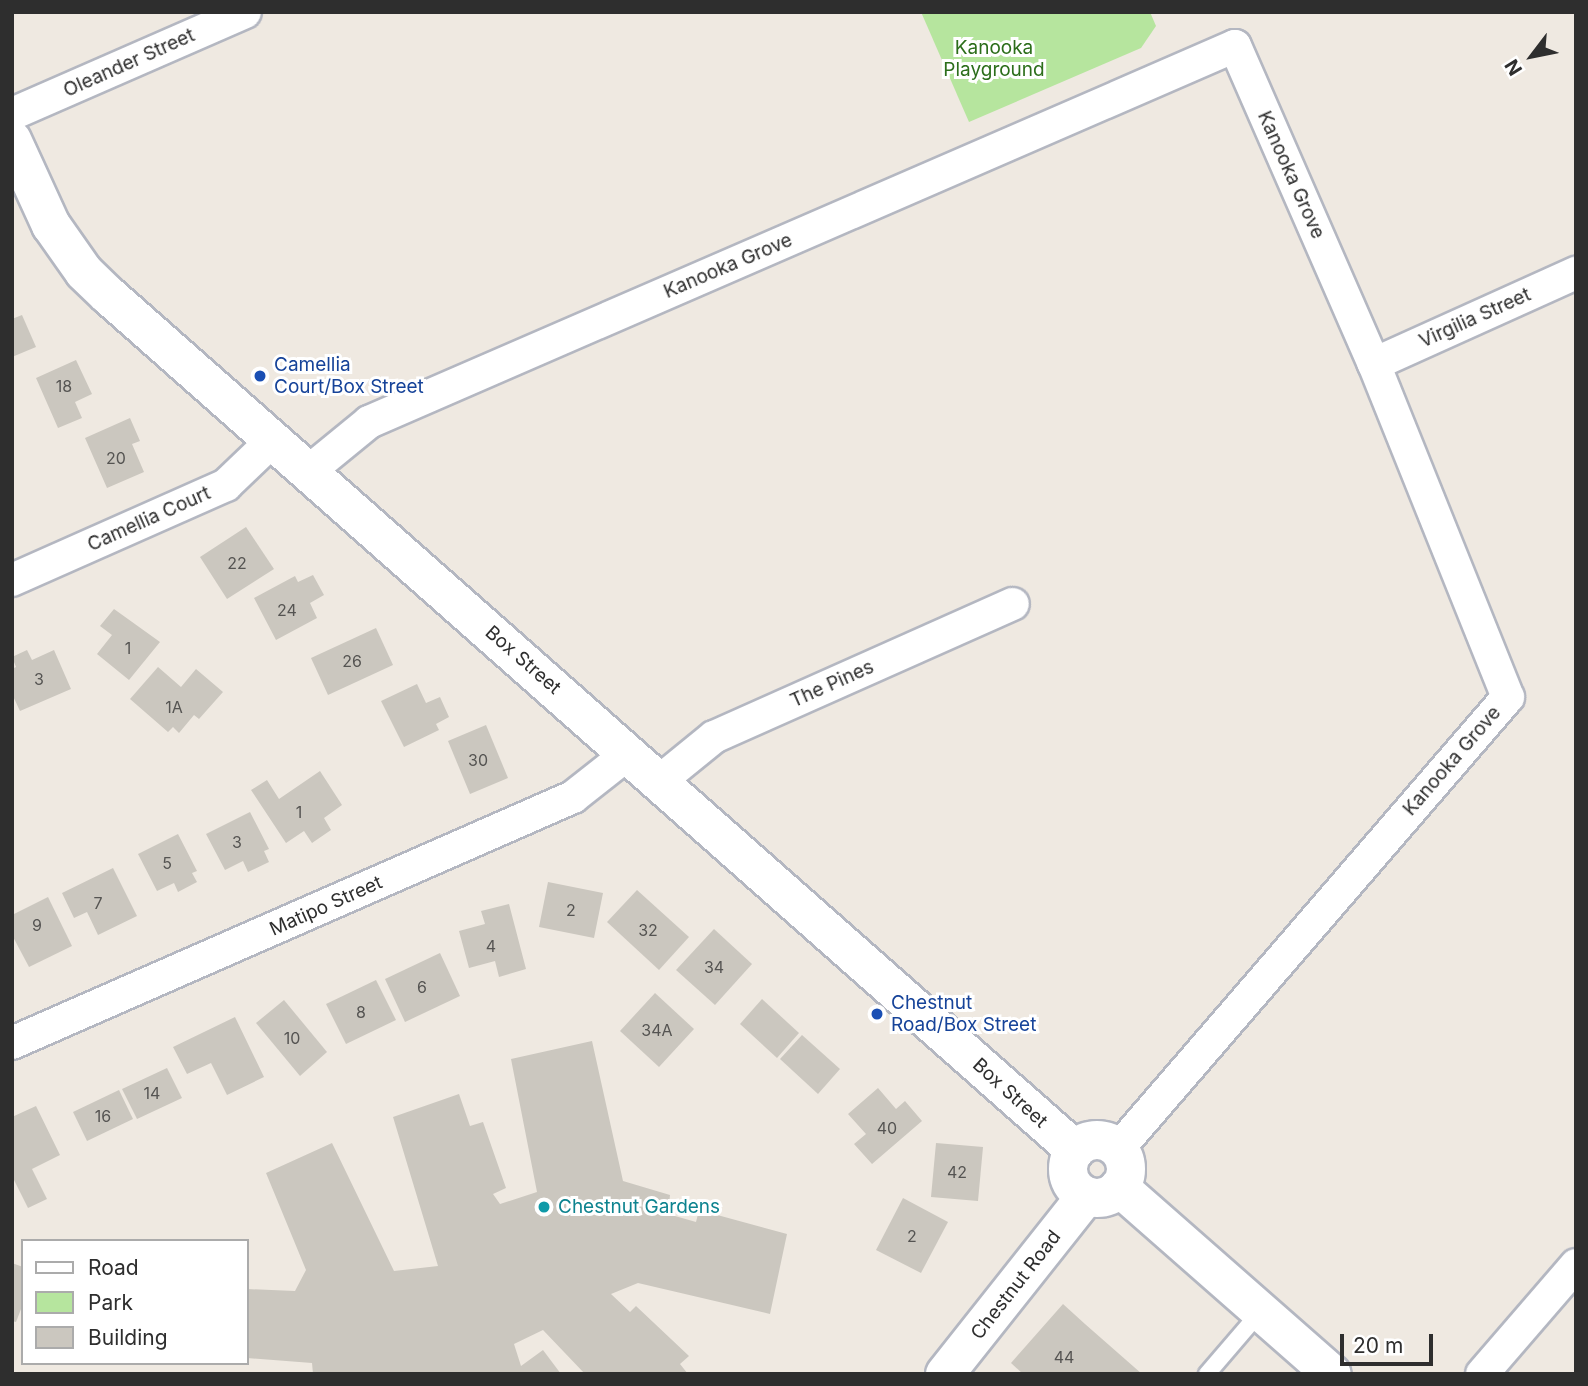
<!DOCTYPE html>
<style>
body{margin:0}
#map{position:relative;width:1588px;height:1386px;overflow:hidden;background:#efe9e1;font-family:Inter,sans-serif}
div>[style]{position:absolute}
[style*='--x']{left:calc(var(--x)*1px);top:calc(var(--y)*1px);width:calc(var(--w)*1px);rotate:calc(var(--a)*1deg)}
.green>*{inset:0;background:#b6e59e}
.building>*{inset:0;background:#cbc7bf}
.roads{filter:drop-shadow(2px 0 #b4b7c1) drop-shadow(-2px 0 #b4b7c1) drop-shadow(0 2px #b4b7c1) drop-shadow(0 -2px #b4b7c1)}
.lane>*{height:16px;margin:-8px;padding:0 8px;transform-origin:8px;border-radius:8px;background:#fff}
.street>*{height:32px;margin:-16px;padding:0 16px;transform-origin:16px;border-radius:16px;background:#fff}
.secondary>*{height:38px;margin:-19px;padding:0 19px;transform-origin:19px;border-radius:19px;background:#fff}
.secondary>.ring{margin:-19px;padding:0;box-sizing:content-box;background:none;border:38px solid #fff;border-radius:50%}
.dots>*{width:19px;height:19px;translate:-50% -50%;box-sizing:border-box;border:4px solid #fff;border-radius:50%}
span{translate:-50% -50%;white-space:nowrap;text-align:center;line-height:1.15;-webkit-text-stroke:6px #fff;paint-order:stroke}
.number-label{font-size:16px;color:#555452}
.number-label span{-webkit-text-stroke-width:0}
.park-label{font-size:19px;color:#2c6e1b}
.street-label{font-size:19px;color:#2e2e2e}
.transit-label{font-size:19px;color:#164399}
.left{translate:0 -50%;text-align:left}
.culture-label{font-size:19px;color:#0d838f}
.frame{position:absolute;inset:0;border:14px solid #2e2e2e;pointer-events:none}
.legend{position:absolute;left:21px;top:1239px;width:228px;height:126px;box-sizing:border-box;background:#fff;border:2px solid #ababab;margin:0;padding:9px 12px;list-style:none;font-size:21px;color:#2e2e2e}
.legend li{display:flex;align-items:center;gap:14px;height:35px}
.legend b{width:35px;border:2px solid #ababab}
.north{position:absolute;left:1497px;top:21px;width:70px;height:70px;-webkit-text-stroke:5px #fff;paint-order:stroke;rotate:238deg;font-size:19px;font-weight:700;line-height:28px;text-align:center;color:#2e2e2e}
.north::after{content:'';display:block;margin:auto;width:24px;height:32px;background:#2e2e2e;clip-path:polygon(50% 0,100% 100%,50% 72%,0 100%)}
.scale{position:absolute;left:1340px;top:1334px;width:93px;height:32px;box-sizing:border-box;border:4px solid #2e2e2e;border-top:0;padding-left:9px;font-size:21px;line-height:24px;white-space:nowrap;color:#2e2e2e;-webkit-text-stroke:5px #fff;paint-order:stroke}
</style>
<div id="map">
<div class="green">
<div style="clip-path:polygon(921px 12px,1150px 12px,1156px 26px,1141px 48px,969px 122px)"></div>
</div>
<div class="building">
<div style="clip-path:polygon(22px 315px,36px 347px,12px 357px,12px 319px)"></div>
<div style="clip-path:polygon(76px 360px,92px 394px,75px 402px,82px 418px,58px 428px,36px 378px)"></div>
<div style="clip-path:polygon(130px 418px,140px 441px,132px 444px,144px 472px,107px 488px,85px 438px)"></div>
<div style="clip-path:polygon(246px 527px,274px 569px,227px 599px,200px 557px)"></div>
<div style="clip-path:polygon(313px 575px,324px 595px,310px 603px,317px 618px,276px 640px,254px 598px,295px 576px,298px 582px)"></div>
<div style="clip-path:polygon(114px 609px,160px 642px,129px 680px,97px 654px,112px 635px,100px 626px)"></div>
<div style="clip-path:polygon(376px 628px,393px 665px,328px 695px,311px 658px)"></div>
<div style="clip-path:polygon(27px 650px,32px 660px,54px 650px,71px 689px,20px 711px,12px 694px,12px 669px,16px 667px,12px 657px)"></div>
<div style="clip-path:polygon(158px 667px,181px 687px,196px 669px,223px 692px,199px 719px,194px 715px,179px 733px,173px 727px,168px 732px,130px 699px)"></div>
<div style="clip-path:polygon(417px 684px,426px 703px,440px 697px,449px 717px,436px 724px,439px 730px,404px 747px,381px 701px)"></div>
<div style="clip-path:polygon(486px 725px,508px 778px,470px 794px,448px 741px)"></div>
<div style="clip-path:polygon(320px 771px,342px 805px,324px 818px,331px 830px,312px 843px,304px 831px,286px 843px,251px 790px,267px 780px,279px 799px)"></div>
<div style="clip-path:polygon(250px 812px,269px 849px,264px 851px,269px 862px,248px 872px,243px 861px,225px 870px,206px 834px)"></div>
<div style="clip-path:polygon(178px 834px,197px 871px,192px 873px,197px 882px,178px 892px,174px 883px,157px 891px,138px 854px)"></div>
<div style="clip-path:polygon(113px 868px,137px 916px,98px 935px,87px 912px,74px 918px,62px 893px)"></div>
<div style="clip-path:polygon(548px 882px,603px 893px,594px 938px,539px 927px)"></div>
<div style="clip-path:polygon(637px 890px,689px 937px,659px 970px,607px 922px)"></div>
<div style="clip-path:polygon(48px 897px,72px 946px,29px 967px,12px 935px,12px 915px)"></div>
<div style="clip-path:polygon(509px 904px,526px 969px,499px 977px,495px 961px,469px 968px,459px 931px,485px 924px,481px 911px)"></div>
<div style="clip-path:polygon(714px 929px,752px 964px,715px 1005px,676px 970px)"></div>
<div style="clip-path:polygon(440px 953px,460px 996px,405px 1022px,385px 979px)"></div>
<div style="clip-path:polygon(376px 980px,396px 1020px,346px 1044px,326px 1004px)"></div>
<div style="clip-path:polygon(655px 993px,694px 1029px,659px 1067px,620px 1031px)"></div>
<div style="clip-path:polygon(762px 999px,799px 1033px,777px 1058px,740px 1024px)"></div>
<div style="clip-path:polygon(284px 1000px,327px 1052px,300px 1076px,256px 1023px)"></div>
<div style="clip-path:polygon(235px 1017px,264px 1077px,227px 1095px,211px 1063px,187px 1074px,173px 1047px)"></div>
<div style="clip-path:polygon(802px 1035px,840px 1069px,818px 1094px,780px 1059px)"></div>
<div style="clip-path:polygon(592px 1041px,623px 1181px,670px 1195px,668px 1214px,696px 1222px,699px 1210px,787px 1234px,770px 1314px,638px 1283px,611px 1294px,630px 1312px,636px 1306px,689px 1356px,680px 1364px,688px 1374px,585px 1374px,543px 1330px,514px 1344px,521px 1366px,543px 1350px,561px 1374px,313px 1374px,312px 1363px,247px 1358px,247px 1289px,295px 1291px,306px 1270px,266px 1173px,332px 1143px,394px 1271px,438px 1266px,393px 1117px,459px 1094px,470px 1126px,483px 1122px,506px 1188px,493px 1194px,500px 1204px,537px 1192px,511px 1059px)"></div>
<div style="clip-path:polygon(167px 1068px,182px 1098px,137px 1119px,122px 1089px)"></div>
<div style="clip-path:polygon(878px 1088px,896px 1109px,905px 1101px,922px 1121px,872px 1164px,854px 1144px,866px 1134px,848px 1114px)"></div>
<div style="clip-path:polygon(119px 1090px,133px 1119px,87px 1141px,73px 1112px)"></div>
<div style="clip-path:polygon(36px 1106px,60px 1155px,32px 1169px,47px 1199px,28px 1208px,12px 1176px,12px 1117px)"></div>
<div style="clip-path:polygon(936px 1143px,983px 1147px,978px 1201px,931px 1197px)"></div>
<div style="clip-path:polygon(903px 1198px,948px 1222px,921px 1273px,876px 1250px)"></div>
<div style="clip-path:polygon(12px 1263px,23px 1267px,23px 1304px,16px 1322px,12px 1321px)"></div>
<div style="clip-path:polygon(1063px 1304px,1085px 1324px,1142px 1374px,1023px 1374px,1011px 1363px)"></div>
</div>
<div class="roads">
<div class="lane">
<div style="--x:1207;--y:1374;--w:83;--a:-49.4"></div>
</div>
<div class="street">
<div style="--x:12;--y:114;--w:254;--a:-23.6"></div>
<div style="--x:1374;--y:364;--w:222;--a:-24.3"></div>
<div style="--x:308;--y:472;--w:79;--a:-39.3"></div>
<div style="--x:369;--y:422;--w:944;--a:-23.47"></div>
<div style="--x:1235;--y:46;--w:347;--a:66.4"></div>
<div style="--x:1374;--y:364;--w:359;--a:68.1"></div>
<div style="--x:1508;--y:697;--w:597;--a:130.79"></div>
<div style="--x:12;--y:580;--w:234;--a:-23.9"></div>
<div style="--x:226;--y:485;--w:65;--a:-43.8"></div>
<div style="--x:661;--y:780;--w:68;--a:-39.1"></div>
<div style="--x:714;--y:737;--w:327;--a:-24"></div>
<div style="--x:12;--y:1043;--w:613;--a:-23.68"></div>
<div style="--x:573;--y:797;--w:71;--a:-38.2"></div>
<div style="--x:1482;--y:1374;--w:144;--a:-49.2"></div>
</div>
<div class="secondary">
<div style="--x:12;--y:140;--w:94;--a:65.4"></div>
<div style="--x:51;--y:225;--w:57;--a:54.9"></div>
<div style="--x:84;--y:272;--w:33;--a:44"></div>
<div style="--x:108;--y:295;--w:1291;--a:41.48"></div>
<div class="ring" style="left:1068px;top:1140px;width:20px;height:20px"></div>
<div style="--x:1119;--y:1187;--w:283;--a:41.3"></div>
<div style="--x:945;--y:1374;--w:227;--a:-51.6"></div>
</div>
</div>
<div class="dots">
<div style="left:260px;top:376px;background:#1a4fb4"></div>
<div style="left:877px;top:1014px;background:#1a4fb4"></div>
<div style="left:544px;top:1207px;background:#0f9aa8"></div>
</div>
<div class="number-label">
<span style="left:64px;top:386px">18</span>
<span style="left:116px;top:458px">20</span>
<span style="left:237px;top:563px">22</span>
<span style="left:287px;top:610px">24</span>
<span style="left:128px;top:648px">1</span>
<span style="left:352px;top:661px">26</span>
<span style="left:39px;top:679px">3</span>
<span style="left:174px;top:707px">1A</span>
<span style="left:478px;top:760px">30</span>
<span style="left:299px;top:812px">1</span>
<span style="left:237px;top:842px">3</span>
<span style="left:167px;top:863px">5</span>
<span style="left:98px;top:903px">7</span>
<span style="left:571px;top:910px">2</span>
<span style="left:37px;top:925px">9</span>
<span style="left:648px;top:930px">32</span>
<span style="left:491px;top:946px">4</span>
<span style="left:714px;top:967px">34</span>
<span style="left:422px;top:987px">6</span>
<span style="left:361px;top:1012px">8</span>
<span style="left:657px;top:1030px">34A</span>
<span style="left:292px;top:1038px">10</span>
<span style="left:152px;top:1093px">14</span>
<span style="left:103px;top:1116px">16</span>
<span style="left:887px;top:1128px">40</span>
<span style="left:957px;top:1172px">42</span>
<span style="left:912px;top:1236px">2</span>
<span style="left:1064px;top:1357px">44</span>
</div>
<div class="park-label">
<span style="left:994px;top:59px">Kanooka<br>Playground</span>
</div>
<div class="street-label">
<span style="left:129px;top:63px;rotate:-24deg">Oleander Street</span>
<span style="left:1291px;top:175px;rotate:66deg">Kanooka Grove</span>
<span style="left:728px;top:266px;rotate:-23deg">Kanooka Grove</span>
<span style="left:1475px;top:318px;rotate:-24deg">Virgilia Street</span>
<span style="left:149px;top:519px;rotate:-24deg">Camellia Court</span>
<span style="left:523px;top:660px;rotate:41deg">Box Street</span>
<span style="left:832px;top:684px;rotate:-24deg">The Pines</span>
<span style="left:1452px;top:761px;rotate:-49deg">Kanooka Grove</span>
<span style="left:326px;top:906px;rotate:-24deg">Matipo Street</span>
<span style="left:1010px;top:1093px;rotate:42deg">Box Street</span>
<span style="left:1016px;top:1285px;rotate:-52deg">Chestnut Road</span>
</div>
<div class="transit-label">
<span class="left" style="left:274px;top:376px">Camellia<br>Court/Box Street</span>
<span class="left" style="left:891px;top:1014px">Chestnut<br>Road/Box Street</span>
</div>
<div class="culture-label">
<span class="left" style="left:558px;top:1207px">Chestnut Gardens</span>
</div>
<div class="frame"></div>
<ul class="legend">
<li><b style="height:9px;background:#fff"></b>Road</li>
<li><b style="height:19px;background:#b6e59e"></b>Park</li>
<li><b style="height:19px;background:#cbc7bf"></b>Building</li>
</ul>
<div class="north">N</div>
<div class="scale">20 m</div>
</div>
